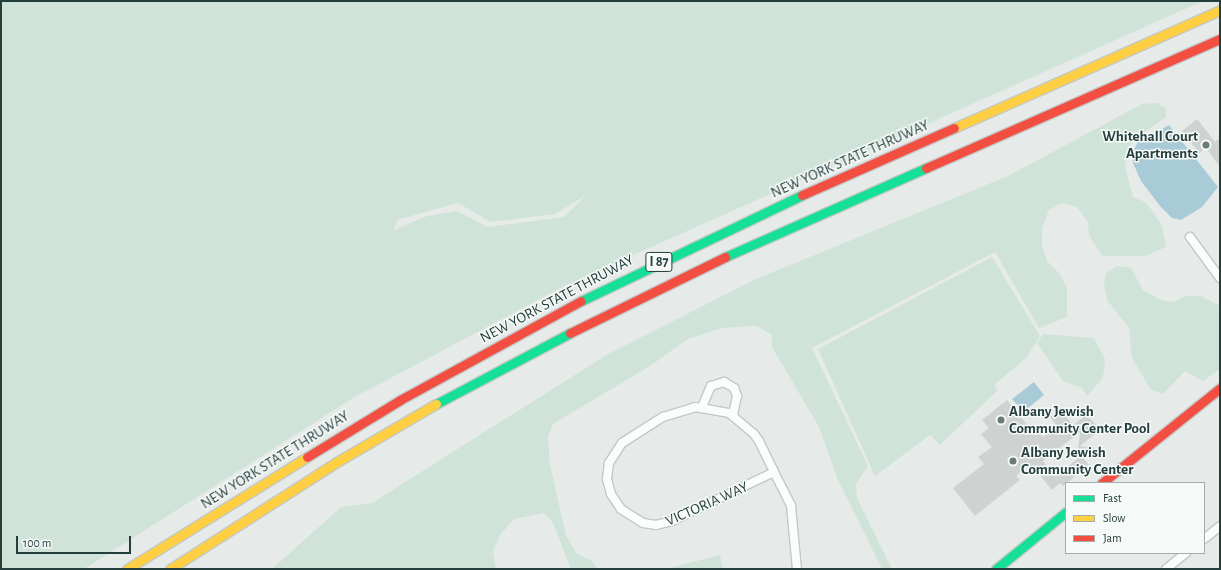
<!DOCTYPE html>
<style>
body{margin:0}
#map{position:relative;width:1221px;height:570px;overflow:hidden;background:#e6ebe9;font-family:"Alegreya Sans",sans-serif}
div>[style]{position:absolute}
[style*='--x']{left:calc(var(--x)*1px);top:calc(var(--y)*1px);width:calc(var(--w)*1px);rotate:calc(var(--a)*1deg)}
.green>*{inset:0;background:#d0e3d8}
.water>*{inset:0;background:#a9cad7}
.building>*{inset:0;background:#ced2d1}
.roads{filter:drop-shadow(1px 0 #c3c8c6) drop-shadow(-1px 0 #c3c8c6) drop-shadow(0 1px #c3c8c6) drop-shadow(0 -1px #c3c8c6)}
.street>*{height:8px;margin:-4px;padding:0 4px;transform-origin:4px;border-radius:4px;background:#fbfcfc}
.fast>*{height:9px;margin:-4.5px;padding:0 4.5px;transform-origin:4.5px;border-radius:4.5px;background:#16e098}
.slow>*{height:9px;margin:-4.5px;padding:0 4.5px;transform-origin:4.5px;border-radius:4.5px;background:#ffcf43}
.jam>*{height:9px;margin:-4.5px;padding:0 4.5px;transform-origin:4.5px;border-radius:4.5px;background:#f24e42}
.dots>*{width:11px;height:11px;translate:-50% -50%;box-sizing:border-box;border:2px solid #f5f9f8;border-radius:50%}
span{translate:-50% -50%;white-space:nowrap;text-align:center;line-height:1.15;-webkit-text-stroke:3px #f5f9f8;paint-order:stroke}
.shield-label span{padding:1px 3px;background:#f5f9f8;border:1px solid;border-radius:3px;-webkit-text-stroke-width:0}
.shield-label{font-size:14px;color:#243e3b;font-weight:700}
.poi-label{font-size:15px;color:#243e3b;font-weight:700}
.right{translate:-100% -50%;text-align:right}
.left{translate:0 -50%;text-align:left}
.street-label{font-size:15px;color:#243e3b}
.frame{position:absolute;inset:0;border:2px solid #243e3b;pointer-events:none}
.legend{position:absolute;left:1065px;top:482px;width:140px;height:72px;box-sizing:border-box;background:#f5f9f8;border:1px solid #a1aeac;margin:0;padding:5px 7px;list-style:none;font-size:12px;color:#243e3b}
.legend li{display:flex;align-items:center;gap:8px;height:20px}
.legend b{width:20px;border:1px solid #a1aeac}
.scale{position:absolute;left:16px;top:536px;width:115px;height:18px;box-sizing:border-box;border:2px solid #243e3b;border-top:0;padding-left:5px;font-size:12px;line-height:14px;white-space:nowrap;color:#243e3b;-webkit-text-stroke:3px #f5f9f8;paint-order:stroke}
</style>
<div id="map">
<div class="green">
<div style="clip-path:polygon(evenodd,1px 1px,1203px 1px,564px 286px,353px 398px,84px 569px,1px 569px,1px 1px,586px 195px,564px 217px,488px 227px,457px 211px,427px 216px,394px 230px,397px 220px,458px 203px,491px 222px,555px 214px,586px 195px)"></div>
<div style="clip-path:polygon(1157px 103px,1166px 108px,1166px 117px,1133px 140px,1128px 150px,1125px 167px,1133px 197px,1145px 202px,1155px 214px,1162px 227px,1166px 247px,1145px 256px,1102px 256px,1089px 235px,1088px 222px,1077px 207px,1062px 203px,1049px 210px,1042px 228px,1042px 245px,1047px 261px,1060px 274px,1067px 288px,1067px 317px,1039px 328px,995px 252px,812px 348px,868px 466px,856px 484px,857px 498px,892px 569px,882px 569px,837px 478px,819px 427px,772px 347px,772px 335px,757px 326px,722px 328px,688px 339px,650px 366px,553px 424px,548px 437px,550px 464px,566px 536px,577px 554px,592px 561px,597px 569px,571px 569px,553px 523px,544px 513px,514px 519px,500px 535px,493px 551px,496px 569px,272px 569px,341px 507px,372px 503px,608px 354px,756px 279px,1008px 176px,1142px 104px)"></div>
<div style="clip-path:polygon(992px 257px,1040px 336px,1027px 357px,994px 385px,998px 390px,940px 445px,930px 435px,875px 476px,818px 349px)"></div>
<div style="clip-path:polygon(1117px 266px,1131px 268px,1143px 290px,1161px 300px,1173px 302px,1185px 296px,1201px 296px,1220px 306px,1220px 369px,1203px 381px,1185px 371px,1163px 394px,1151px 390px,1132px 358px,1129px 328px,1107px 300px,1104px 284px,1106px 273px)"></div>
<div style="clip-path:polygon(1043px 334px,1094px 338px,1105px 359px,1104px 372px,1102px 379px,1087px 396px,1082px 388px,1063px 381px,1037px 343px)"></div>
<div style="clip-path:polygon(720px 555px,723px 569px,667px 569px,681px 565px)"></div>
</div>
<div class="water">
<div style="clip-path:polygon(1169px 125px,1218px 187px,1202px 207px,1181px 220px,1172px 218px,1160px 206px,1141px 181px,1133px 163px,1132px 153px,1138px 142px)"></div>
<div style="clip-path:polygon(1034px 382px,1044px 395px,1023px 412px,1012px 399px)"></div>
</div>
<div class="building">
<div style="clip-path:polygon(1197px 119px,1215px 142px,1220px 138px,1220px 167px,1206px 148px,1199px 153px,1182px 131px)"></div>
<div style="clip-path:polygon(evenodd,1007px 400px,1029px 427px,1033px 424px,1043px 437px,1057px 426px,1050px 417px,1060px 409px,1073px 425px,1086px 415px,1101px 429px,1080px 446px,1095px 448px,1094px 454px,1078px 452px,1089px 465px,1063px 486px,1060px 483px,1052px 490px,1034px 468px,1031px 471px,1028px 466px,1016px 476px,1020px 480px,975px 516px,953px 488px,984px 464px,978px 457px,992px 447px,981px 434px,989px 428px,982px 420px,1007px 400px,1080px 432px,1077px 459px,1055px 476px,1043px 461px,1080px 432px)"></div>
</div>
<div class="roads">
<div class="street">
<div style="--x:1190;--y:237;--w:51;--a:53.8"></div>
<div style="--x:702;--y:407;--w:23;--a:-67"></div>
<div style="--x:711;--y:386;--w:14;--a:-17"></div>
<div style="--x:724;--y:382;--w:12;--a:31"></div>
<div style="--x:734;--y:388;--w:9;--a:69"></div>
<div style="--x:737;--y:396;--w:19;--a:102"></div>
<div style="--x:774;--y:472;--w:113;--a:154.3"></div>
<div style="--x:672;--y:521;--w:16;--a:166"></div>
<div style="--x:656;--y:525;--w:13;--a:-171"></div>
<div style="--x:643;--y:523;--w:26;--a:-148"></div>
<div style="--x:621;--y:509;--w:18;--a:-124"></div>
<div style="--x:611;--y:494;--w:16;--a:-105"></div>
<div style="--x:607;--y:479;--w:16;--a:-83"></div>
<div style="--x:609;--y:463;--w:24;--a:-57"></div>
<div style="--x:622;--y:443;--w:49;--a:-32.4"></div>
<div style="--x:663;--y:417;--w:34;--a:-17"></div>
<div style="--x:695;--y:407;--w:35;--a:10"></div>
<div style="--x:729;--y:413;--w:33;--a:40"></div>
<div style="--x:754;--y:434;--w:9;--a:54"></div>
<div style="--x:759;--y:441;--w:34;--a:64"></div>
<div style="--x:774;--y:472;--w:38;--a:63"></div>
<div style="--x:791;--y:506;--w:63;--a:84.6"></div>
<div style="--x:1204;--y:539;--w:21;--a:-39"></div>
<div style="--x:1166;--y:569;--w:26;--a:-39"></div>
</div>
<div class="fast">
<div style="--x:725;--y:257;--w:220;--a:-23.9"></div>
<div style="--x:581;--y:301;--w:245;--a:-25.6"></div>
<div style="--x:436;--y:404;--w:152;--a:-27.9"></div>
<div style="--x:996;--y:569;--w:90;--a:-39.2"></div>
</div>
<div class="slow">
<div style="--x:954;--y:128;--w:291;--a:-23.9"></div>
<div style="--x:127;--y:569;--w:212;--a:-31.9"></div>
<div style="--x:170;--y:569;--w:196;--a:-32.7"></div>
<div style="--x:335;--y:463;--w:117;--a:-30.3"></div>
</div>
<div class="jam">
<div style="--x:926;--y:168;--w:321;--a:-23.7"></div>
<div style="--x:802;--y:195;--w:166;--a:-23.8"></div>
<div style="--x:570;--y:333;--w:173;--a:-26.1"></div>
<div style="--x:307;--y:457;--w:109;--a:-31.5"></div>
<div style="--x:400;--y:400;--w:206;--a:-28.7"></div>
<div style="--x:1102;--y:483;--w:151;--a:-38.8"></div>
</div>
</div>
<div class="dots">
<div style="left:1206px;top:145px;background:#687b78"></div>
<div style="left:1001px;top:420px;background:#687b78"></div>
<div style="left:1013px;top:461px;background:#687b78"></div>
</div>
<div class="shield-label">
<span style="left:659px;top:262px">I 87</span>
</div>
<div class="poi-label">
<span class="right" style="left:1198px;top:145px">Whitehall Court<br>Apartments</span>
<span class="left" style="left:1009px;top:420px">Albany Jewish<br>Community Center Pool</span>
<span class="left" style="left:1021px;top:461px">Albany Jewish<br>Community Center</span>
</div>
<div class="street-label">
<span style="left:850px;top:159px;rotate:-24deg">NEW YORK STATE THRUWAY</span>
<span style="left:557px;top:299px;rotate:-28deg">NEW YORK STATE THRUWAY</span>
<span style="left:275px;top:460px;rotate:-32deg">NEW YORK STATE THRUWAY</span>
<span style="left:707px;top:504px;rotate:-24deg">VICTORIA WAY</span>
</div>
<div class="frame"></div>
<ul class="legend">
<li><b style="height:5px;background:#16e098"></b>Fast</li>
<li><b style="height:5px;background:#ffcf43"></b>Slow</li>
<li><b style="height:5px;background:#f24e42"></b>Jam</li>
</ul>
<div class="scale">100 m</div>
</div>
